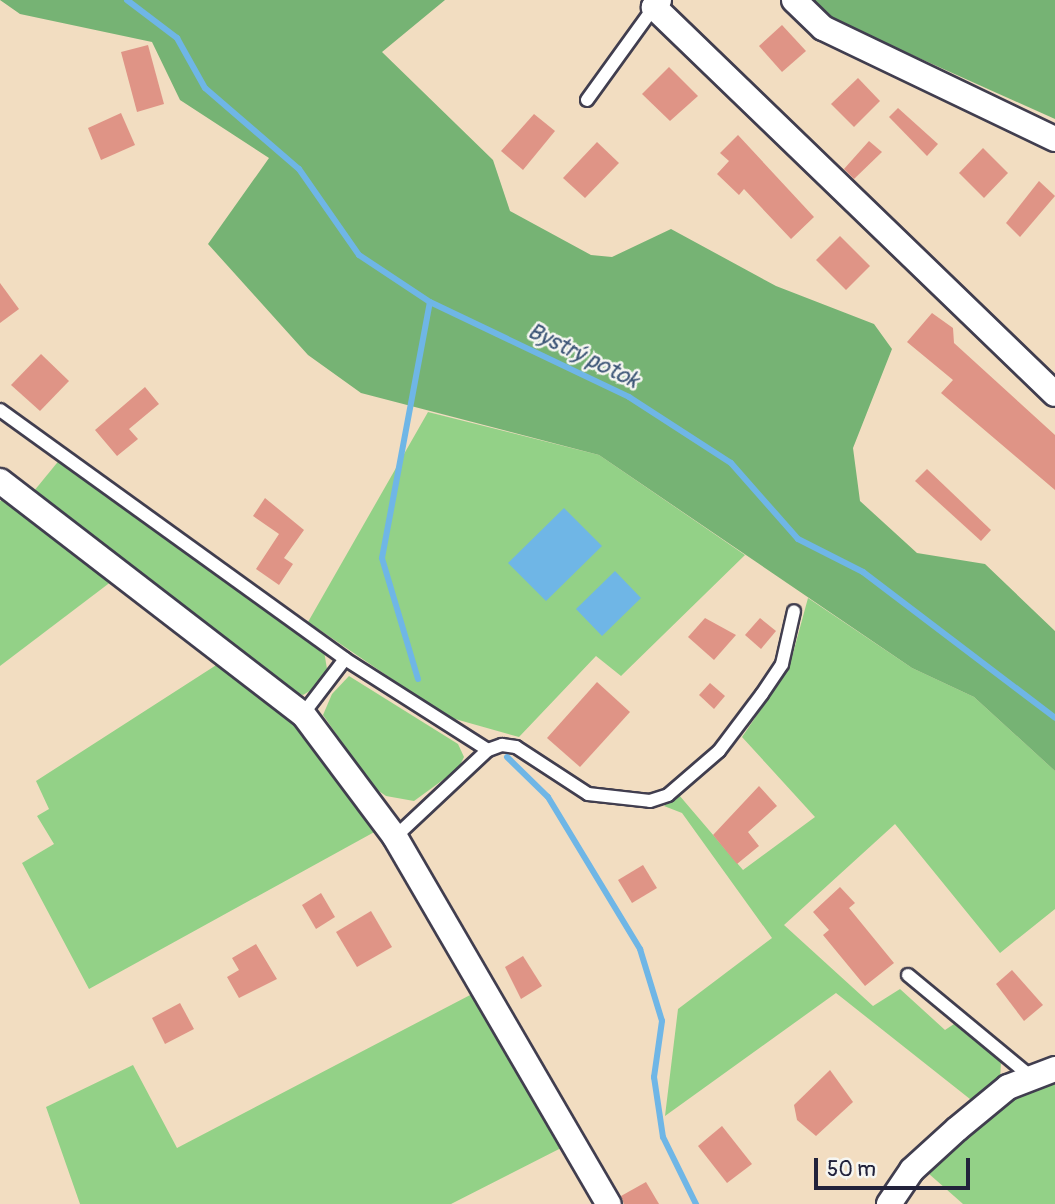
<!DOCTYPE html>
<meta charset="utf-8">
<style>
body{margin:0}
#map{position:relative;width:1055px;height:1204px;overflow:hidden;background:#f2ddc1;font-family:Pangolin,sans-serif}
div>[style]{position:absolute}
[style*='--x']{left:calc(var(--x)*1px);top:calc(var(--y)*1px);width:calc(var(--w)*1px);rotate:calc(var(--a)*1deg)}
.green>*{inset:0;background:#93d187}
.forest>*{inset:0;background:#76b374}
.water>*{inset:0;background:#6fb6e6}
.stream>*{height:6px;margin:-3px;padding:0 3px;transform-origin:3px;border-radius:3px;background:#6fb6e6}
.building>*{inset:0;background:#df9486}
.roads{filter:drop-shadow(2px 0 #413e4f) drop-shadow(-2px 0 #413e4f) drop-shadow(0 2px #413e4f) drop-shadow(0 -2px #413e4f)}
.service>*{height:12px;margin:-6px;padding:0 6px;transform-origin:6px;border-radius:6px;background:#fff}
.minor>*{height:24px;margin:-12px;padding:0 12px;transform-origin:12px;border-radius:12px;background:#fff}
span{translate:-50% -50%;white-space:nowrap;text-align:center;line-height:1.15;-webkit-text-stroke:5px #f6f6f2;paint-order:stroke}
.water-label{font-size:23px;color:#3d5677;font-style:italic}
.scale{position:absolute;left:814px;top:1158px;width:156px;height:32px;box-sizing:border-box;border:4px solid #22223b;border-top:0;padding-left:9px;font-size:21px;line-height:24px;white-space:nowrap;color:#22223b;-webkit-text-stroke:5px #f6f6f2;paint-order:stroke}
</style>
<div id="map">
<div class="green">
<div style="clip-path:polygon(428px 412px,599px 455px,745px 555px,621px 676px,596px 656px,519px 737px,448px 717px,308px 622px)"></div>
<div style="clip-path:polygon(61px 458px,324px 651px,327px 669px,318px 686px,303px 695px,284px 689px,34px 491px)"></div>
<div style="clip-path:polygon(9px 496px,116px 578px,0 666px,0 501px)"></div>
<div style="clip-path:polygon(808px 598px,912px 668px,974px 697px,1055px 771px,1055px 909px,1000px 953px,895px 824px,784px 925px,873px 1006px,900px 989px,945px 1030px,954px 1024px,1001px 1062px,1000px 1081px,975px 1103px,836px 993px,665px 1116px,678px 1009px,772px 938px,682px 813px,664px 806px,679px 795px,743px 870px,815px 817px,742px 737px,789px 668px)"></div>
<div style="clip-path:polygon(221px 662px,294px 721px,378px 830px,89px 989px,22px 863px,54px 844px,37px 816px,49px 809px,36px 781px)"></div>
<div style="clip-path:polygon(349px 676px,458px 744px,464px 757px,458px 769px,414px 801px,386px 796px,373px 787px,323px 715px,332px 694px)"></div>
<div style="clip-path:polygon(474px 993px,565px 1146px,451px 1204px,80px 1204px,46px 1107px,133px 1065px,177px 1148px)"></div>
<div style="clip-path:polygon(1055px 1080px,1055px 1204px,963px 1204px,928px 1173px,1013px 1092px)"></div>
</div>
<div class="forest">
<div style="clip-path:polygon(0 0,445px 0,382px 52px,493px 160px,510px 211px,591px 255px,612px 257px,671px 229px,776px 286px,874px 324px,892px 349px,853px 448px,860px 501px,917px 553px,985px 564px,1055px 631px,1055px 771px,974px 697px,912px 668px,599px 455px,361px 393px,308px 355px,208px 244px,269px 158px,180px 100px,152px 42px,20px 14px)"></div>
<div style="clip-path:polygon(813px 0,1055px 0,1055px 119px,832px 19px)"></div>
</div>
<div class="water">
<div style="clip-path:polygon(564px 508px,602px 546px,546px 601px,508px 563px)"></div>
<div style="clip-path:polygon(615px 571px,641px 598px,602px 636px,576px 609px)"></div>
</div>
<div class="stream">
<div style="--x:127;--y:0;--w:63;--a:37.2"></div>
<div style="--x:177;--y:38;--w:57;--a:60.8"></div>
<div style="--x:205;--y:88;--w:124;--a:40.8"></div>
<div style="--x:299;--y:169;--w:105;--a:55.1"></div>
<div style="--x:359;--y:255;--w:85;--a:33.5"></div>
<div style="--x:430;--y:302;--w:221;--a:25.5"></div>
<div style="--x:629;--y:397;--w:121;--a:32.9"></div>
<div style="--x:731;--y:463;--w:101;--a:48.6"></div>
<div style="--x:798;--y:539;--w:73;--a:26.9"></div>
<div style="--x:863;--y:572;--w:241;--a:37.2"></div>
<div style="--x:418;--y:679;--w:126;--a:-106.6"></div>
<div style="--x:382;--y:558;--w:260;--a:-79.4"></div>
<div style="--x:507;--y:757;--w:57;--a:44.3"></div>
<div style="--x:548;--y:797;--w:178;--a:58.8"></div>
<div style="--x:640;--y:949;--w:75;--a:73"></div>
<div style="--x:662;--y:1021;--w:57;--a:98.1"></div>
<div style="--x:654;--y:1077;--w:61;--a:81.5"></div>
<div style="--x:663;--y:1137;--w:75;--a:63.8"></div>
</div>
<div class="building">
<div style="clip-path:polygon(782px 25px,806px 51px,782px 72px,759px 46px)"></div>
<div style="clip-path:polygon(148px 45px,164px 104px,137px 112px,121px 52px)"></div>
<div style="clip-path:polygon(669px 67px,698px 96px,670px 121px,642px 94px)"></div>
<div style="clip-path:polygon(858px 78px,880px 101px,854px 127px,831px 104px)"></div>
<div style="clip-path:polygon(898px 108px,938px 144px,927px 156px,889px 117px)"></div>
<div style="clip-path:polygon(121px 113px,135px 145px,101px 160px,88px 128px)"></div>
<div style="clip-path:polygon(534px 114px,555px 131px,523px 170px,501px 151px)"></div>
<div style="clip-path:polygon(738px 135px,814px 217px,791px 239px,744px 189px,739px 195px,717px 174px,729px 161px,720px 153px)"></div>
<div style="clip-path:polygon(869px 141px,882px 152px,854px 179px,844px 169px)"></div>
<div style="clip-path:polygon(597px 142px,619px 163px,585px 198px,563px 178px)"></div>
<div style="clip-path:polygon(983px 148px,1008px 173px,984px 198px,959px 173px)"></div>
<div style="clip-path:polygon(1039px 181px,1055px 196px,1020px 237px,1006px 223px)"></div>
<div style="clip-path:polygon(840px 236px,870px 266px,846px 290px,816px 260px)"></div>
<div style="clip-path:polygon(0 283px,19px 309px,0 323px)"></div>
<div style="clip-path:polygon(932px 313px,953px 328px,954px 343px,1055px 435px,1055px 490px,941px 393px,953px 380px,907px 342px)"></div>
<div style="clip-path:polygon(41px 354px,69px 381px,40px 411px,11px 385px)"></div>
<div style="clip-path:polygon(145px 387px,159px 404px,129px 429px,138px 439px,117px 456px,95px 430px)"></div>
<div style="clip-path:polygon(927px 469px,991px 530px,981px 541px,915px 481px)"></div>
<div style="clip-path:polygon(265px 498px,304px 530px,284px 558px,293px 564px,279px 585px,256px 569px,279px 534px,253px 516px)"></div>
<div style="clip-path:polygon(705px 618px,736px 635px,714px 660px,688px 637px)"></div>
<div style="clip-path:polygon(760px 618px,776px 631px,761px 649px,745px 635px)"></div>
<div style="clip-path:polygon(597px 682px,630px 712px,580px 767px,547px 738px)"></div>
<div style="clip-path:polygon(710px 683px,725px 696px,714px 709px,699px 695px)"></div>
<div style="clip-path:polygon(759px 786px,777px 806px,748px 832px,759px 846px,737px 864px,713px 835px)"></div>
<div style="clip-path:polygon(643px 865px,657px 888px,632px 903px,618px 880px)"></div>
<div style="clip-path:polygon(840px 887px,855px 903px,849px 908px,894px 963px,865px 986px,823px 935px,829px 930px,813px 912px)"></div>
<div style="clip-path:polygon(321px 893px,335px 917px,316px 929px,302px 905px)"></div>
<div style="clip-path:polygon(371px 911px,392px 947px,357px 967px,336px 932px)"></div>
<div style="clip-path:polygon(256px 944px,277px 979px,239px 998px,227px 977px,239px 970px,232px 958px)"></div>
<div style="clip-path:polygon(523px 956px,542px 986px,521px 999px,505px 967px)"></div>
<div style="clip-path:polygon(1012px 970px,1043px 1005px,1024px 1021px,996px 984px)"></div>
<div style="clip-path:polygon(180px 1003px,194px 1029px,165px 1044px,152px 1018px)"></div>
<div style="clip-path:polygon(830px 1070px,853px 1102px,816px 1136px,797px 1120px,794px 1105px)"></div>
<div style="clip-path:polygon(722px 1126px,752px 1164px,727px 1183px,698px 1146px)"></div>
<div style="clip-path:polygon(646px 1182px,659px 1204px,624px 1204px,621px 1196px)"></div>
</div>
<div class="roads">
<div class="service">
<div style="--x:587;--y:100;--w:115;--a:-54.2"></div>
<div style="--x:0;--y:410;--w:425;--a:35.8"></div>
<div style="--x:345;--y:659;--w:169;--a:32.5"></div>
<div style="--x:303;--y:714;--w:69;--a:-52.6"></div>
<div style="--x:395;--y:837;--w:127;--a:-43.1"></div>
<div style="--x:488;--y:750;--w:15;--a:-20"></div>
<div style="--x:502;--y:745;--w:14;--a:8"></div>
<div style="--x:516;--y:747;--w:86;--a:33.1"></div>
<div style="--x:588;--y:794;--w:62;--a:6.4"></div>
<div style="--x:650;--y:801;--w:19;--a:-18"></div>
<div style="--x:668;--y:795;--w:67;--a:-40.8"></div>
<div style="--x:719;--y:751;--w:71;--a:-53"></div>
<div style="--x:762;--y:694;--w:36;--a:-56"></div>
<div style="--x:782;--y:664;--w:54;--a:-77.2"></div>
<div style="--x:908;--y:975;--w:157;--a:39.6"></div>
</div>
<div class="minor">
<div style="--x:659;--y:0;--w:9;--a:126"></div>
<div style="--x:654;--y:7;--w:557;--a:43.98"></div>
<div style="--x:794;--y:0;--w:40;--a:44"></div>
<div style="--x:823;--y:28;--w:257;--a:25.6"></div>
<div style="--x:0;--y:481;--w:382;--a:37.6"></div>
<div style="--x:303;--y:714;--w:154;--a:53.2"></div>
<div style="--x:395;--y:837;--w:425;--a:59.8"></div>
<div style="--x:889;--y:1204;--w:41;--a:-55.9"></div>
<div style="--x:912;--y:1170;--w:61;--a:-42.3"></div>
<div style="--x:957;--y:1129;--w:66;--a:-39.5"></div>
<div style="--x:1008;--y:1087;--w:50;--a:-21"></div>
</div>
</div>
<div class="water-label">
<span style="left:583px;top:356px;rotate:26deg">Bystrý potok</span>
</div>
<div class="scale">50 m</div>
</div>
